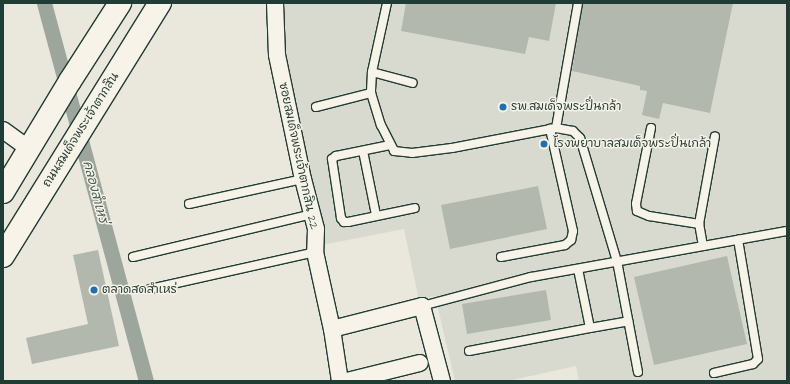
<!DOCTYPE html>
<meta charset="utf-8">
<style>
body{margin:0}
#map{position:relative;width:790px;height:384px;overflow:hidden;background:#eae8dd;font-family:"Architects Daughter","Playpen Sans Thai",sans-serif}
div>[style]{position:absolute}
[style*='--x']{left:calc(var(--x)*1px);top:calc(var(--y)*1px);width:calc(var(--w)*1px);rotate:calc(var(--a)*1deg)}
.built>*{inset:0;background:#d9dacf}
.canal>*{height:15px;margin:-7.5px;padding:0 7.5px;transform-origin:7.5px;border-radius:7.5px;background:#9ca69c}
.building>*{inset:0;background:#b2b8ae}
.roads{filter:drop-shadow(1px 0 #1f3d34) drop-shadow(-1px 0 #1f3d34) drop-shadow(0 1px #1f3d34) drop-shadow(0 -1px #1f3d34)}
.lane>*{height:8px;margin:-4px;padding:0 4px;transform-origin:4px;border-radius:4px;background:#f7f3e8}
.street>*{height:16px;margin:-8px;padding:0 8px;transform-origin:8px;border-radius:8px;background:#f7f3e8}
.primary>*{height:22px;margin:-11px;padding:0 11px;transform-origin:11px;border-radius:11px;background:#f7f3e8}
.dots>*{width:11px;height:11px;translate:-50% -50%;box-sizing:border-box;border:2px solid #f7f3e8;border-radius:50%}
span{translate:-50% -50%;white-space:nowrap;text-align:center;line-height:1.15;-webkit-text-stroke:3px #f7f3e8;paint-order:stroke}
.poi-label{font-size:12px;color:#1f3d34}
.left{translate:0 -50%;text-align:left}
.street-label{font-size:12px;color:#1f3d34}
.water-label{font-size:13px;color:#445c53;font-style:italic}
.frame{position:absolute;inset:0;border:4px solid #1f3d34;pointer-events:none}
</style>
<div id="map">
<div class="built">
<div style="clip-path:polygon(281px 3px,787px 3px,787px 381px,579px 381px,576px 366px,508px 381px,455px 381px,435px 296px,419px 300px,404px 229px,322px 245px,283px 58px)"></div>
</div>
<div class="canal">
<div style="--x:44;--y:3;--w:392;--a:74.9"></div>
</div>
<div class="building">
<div style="clip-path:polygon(406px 3px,556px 3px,549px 41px,529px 37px,525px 54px,401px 31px)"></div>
<div style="clip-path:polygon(583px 3px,733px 3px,710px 113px,663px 103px,659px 119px,642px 115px,647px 91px,640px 90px,640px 86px,572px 71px)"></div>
<div style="clip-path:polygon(538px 186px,547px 229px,450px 249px,441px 205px)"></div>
<div style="clip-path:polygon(98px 250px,119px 346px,32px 364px,26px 338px,88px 324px,73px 255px)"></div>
<div style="clip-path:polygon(727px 256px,747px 344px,654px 365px,634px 277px)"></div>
<div style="clip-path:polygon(546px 290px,551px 320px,467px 334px,462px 304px)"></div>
</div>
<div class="roads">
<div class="lane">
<div style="--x:387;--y:3;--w:71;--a:102.3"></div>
<div style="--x:372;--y:72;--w:21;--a:93"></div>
<div style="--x:371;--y:93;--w:34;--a:73"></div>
<div style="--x:381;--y:125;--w:29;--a:63"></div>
<div style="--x:394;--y:151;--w:18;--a:6"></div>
<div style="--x:412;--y:153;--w:40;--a:-7.1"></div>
<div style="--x:452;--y:148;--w:106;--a:-10.9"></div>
<div style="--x:556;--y:128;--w:17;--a:10"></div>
<div style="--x:573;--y:131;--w:10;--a:45"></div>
<div style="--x:580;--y:138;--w:128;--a:73.3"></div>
<div style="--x:617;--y:261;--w:113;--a:79.3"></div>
<div style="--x:372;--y:72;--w:42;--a:15"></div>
<div style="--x:316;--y:107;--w:57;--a:-14.3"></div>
<div style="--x:556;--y:128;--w:127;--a:-80"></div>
<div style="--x:651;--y:128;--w:77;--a:101.2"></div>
<div style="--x:636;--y:204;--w:7;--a:82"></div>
<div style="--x:637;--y:211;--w:13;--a:23"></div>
<div style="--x:649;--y:216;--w:51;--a:9.1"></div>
<div style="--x:390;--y:145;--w:55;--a:168.5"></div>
<div style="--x:336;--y:156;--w:5;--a:143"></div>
<div style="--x:332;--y:159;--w:60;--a:81.3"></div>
<div style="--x:341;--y:218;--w:5;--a:53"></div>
<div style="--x:344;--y:222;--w:4;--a:0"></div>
<div style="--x:348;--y:222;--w:68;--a:-11.8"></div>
<div style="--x:363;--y:151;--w:65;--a:78.5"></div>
<div style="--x:189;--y:204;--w:117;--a:-12.4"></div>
<div style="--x:703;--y:246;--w:22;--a:-100"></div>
<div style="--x:699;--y:224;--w:89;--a:-79.7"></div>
<div style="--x:133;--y:257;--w:184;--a:-13.5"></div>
<div style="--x:501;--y:257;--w:65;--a:-10.6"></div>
<div style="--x:565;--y:245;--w:8;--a:-40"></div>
<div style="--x:571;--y:240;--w:9;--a:-77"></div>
<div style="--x:573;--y:231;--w:105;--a:-102.7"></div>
<div style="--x:578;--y:269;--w:60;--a:78.5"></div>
<div style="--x:590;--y:328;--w:39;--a:-10"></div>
<div style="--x:150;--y:289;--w:169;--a:-12.6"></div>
<div style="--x:422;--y:306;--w:113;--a:-14.9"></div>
<div style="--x:531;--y:277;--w:260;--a:-10.2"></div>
<div style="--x:469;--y:351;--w:123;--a:-10.8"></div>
<div style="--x:714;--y:373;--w:40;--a:-13"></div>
<div style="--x:753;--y:364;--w:7;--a:-45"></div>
<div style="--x:758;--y:359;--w:121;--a:-99.5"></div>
</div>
<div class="street">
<div style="--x:275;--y:3;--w:52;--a:87.8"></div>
<div style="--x:277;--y:55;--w:127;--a:78.2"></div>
<div style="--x:303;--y:179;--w:52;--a:75.4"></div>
<div style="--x:316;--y:229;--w:23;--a:92"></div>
<div style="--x:315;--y:252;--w:79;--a:77.6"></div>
<div style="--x:332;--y:329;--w:53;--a:81.3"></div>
<div style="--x:3;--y:130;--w:32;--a:36"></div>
<div style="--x:332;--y:329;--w:93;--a:-14.3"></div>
<div style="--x:422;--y:306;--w:78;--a:75.1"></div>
<div style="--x:347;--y:381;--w:75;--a:-13.9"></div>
</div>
<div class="primary">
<div style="--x:3;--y:192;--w:130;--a:-58.9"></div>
<div style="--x:70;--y:81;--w:93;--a:-57.3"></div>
<div style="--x:3;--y:256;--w:298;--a:-58.2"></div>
</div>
</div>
<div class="dots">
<div style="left:503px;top:107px;background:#1f6fb2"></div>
<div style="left:544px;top:144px;background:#1f6fb2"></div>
<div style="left:94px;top:290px;background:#1f6fb2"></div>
</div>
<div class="poi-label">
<span class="left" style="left:511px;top:107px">รพ.สมเด็จพระปิ่นกล้า</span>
<span class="left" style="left:553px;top:144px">โรงพยาบาลสมเด็จพระปิ่นเกล้า</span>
<span class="left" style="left:102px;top:290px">ตลาดสดสำเหร่</span>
</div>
<div class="street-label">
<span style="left:81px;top:130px;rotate:-58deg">ถนนสมเด็จพระเจ้าตากสิน</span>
<span style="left:298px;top:156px;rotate:78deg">ซอยสมเด็จพระเจ้าตากสิน 22</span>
</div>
<div class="water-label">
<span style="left:95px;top:192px;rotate:75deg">คลองสำเหร่</span>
</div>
<div class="frame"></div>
</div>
